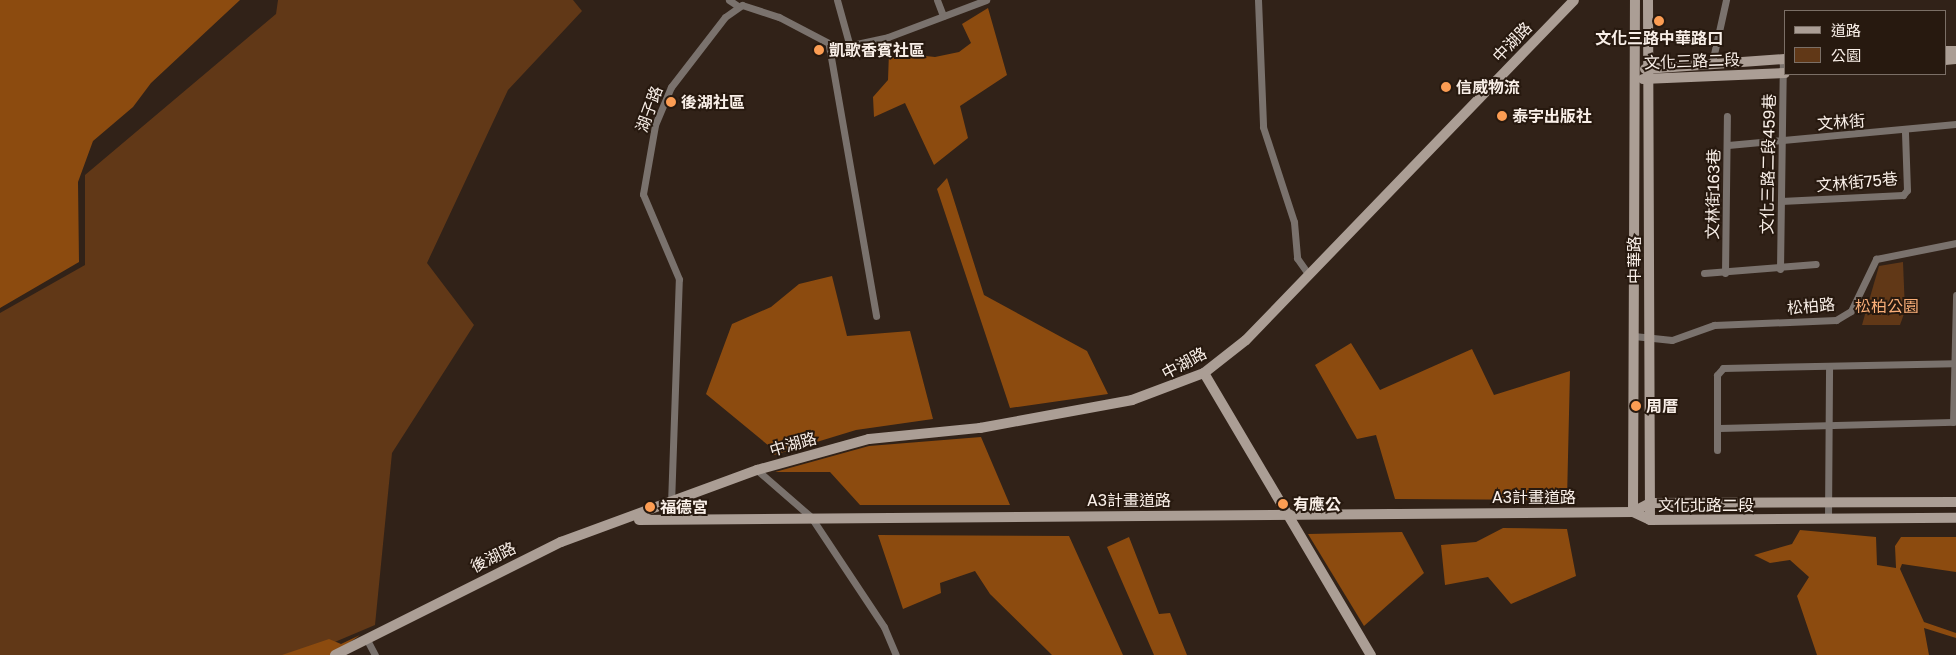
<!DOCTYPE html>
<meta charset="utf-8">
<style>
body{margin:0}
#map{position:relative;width:1956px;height:655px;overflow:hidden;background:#312218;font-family:"Golos Text","Noto Sans TC",sans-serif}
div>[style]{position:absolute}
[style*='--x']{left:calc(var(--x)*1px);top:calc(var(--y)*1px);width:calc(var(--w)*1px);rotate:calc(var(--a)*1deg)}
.green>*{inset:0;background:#613817}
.forest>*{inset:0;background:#8c4b0f}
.street>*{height:7px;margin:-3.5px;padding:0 3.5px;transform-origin:3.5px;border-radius:3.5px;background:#7a726d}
.secondary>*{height:10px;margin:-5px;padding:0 5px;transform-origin:5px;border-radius:5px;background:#ab9e95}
.dots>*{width:14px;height:14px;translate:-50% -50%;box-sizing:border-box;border:2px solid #27190f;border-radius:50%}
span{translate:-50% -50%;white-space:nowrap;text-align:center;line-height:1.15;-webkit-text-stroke:4px #27190f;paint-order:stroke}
.poi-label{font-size:16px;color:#f9efe8;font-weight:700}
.left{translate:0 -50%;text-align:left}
.street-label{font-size:16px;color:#f9efe8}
.park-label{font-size:16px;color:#f8ae78}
.legend{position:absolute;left:1784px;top:10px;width:162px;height:65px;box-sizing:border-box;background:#27190f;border:1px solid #7b6f66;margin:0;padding:6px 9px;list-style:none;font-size:15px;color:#f9efe8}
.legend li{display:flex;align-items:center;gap:10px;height:25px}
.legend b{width:25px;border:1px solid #7b6f66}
</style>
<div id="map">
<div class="green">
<div style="clip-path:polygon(278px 0,573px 0,582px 11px,508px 90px,427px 263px,474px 325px,392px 453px,375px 625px,304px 655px,0 655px,0 313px,85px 265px,85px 175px,276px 14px)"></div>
<div style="clip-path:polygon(1903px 262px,1905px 311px,1900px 325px,1862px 325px,1879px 266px)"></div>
</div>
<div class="forest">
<div style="clip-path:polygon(0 0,240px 0,151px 83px,133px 107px,93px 141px,78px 182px,79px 262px,0 308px)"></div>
<div style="clip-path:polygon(988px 8px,1007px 75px,960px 106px,968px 138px,934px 165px,905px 103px,874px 117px,873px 97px,888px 80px,889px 52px,935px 57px,959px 52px,971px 43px,962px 24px)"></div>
<div style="clip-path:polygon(947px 178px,984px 295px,1087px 351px,1108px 394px,1010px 408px,937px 189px)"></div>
<div style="clip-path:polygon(832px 276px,847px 336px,910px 331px,933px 419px,856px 430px,774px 455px,769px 446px,706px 394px,732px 324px,771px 307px,799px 284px)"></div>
<div style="clip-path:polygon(1351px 343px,1380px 390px,1472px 349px,1494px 395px,1570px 371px,1567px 500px,1395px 499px,1376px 435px,1357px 439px,1315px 365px)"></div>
<div style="clip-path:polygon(981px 437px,1010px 505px,860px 505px,830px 472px,775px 472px,869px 446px)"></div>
<div style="clip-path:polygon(1503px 528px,1567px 529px,1576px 576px,1511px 604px,1488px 577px,1445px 585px,1441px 545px,1476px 542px)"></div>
<div style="clip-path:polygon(1800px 530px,1876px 537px,1877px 565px,1896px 568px,1895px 546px,1901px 537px,1956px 537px,1956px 572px,1902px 564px,1900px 569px,1924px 622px,1956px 633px,1956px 638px,1924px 628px,1929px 655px,1817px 655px,1797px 596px,1809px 577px,1790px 560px,1770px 563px,1754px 555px,1792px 544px)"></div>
<div style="clip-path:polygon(1402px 532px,1424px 573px,1364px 626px,1308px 534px)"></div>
<div style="clip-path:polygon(878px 535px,1069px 536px,1123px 655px,1052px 655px,990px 594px,975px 571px,940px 583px,941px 593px,903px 609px)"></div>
<div style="clip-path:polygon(1129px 537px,1159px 614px,1170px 613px,1187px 655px,1154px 655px,1107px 547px)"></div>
<div style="clip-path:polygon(360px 635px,332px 655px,282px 655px,329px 639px,341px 644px)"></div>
</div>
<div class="street">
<div style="--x:729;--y:0;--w:11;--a:34"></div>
<div style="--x:837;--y:0;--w:49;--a:74.5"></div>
<div style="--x:937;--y:0;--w:17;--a:69"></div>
<div style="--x:1258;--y:0;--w:127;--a:87.7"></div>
<div style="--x:1263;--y:127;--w:100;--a:71.9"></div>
<div style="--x:1294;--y:222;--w:36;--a:85"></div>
<div style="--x:1297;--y:258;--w:19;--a:55"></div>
<div style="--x:829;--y:46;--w:274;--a:80.1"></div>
<div style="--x:1712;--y:63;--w:65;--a:-77.5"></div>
<div style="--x:1728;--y:145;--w:229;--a:-5.3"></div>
<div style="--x:1781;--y:201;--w:122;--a:-2.8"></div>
<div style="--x:1903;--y:195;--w:6;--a:-51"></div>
<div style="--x:1907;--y:190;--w:58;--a:-92"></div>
<div style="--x:1780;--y:269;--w:210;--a:-89.2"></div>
<div style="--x:1704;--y:273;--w:112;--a:-4.6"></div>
<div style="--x:1725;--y:273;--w:157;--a:-89.3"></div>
<div style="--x:1634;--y:336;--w:38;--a:6"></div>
<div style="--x:1672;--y:340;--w:45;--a:-19.7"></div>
<div style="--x:1714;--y:325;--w:122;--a:-2.3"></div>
<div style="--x:1836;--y:320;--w:17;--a:-31"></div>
<div style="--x:1851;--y:311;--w:58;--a:-64.3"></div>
<div style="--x:1876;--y:259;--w:82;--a:-11.3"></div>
<div style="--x:1719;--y:428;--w:234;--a:-1.5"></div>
<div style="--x:1953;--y:422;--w:127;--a:-88.6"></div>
<div style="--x:1717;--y:450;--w:75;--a:-90"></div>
<div style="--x:1717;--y:375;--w:9;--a:-49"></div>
<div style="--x:1723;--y:368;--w:231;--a:-1.2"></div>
<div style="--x:757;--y:470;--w:72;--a:41"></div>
<div style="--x:811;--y:517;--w:132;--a:56.4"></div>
<div style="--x:884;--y:627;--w:30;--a:67"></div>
<div style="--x:671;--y:504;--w:225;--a:-88"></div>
<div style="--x:679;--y:279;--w:92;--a:-113"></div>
<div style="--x:643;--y:194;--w:70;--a:-80.1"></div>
<div style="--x:655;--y:125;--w:41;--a:-67.2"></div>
<div style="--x:671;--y:87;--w:88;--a:-52.4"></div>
<div style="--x:725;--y:17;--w:21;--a:-35"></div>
<div style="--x:742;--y:5;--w:39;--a:18"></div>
<div style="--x:779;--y:17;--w:67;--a:27.7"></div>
<div style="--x:838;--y:48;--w:51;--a:-12.4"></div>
<div style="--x:888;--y:37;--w:105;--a:-20.7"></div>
<div style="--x:1828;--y:519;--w:153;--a:-89.6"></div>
<div style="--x:366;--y:638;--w:19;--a:62"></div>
</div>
<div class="secondary">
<div style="--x:1648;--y:0;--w:520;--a:89.78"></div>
<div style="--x:1945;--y:51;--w:11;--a:0"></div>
<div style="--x:1945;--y:60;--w:11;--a:-5"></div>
<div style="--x:1645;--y:69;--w:140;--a:-4.1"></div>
<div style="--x:1643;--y:79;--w:142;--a:-2.4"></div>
<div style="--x:1204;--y:373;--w:328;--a:59.4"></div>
<div style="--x:1633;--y:512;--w:512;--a:-89.78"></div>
<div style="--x:1633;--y:512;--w:19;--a:25"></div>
<div style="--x:1650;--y:520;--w:306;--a:-0.4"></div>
<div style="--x:639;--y:520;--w:994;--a:-0.46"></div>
<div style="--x:1633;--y:512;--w:19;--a:-28"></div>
<div style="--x:1650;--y:503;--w:306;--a:-0.2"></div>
<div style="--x:335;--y:655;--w:253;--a:-26.6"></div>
<div style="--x:561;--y:542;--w:209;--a:-20.2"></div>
<div style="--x:757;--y:470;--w:116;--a:-15.5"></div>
<div style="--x:869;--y:439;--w:112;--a:-5.7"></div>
<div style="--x:980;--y:428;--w:155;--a:-10.4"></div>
<div style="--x:1132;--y:400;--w:77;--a:-20.6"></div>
<div style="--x:1204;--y:373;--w:53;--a:-38.2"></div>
<div style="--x:1246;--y:340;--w:472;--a:-46"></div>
</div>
<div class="dots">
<div style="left:1659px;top:21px;background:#fc9d53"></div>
<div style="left:819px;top:50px;background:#fc9d53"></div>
<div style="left:1446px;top:87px;background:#fc9d53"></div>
<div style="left:671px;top:102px;background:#fc9d53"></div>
<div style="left:1502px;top:116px;background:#fc9d53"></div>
<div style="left:1636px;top:406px;background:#fc9d53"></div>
<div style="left:1283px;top:504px;background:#fc9d53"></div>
<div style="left:650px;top:507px;background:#fc9d53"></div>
</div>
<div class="poi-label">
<span style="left:1659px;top:38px">文化三路中華路口</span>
<span class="left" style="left:829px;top:50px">凱歌香賓社區</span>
<span class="left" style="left:1456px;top:87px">信威物流</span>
<span class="left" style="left:681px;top:102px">後湖社區</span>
<span class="left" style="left:1512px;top:116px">泰宇出版社</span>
<span class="left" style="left:1646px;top:406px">周厝</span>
<span class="left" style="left:1293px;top:504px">有應公</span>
<span class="left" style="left:660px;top:507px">福德宮</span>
</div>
<div class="street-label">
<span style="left:1512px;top:42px;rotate:-46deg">中湖路</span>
<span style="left:1692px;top:61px;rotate:-2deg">文化三路二段</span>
<span style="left:649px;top:109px;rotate:-70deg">湖子路</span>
<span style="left:1841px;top:122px;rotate:-4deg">文林街</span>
<span style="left:1768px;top:164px;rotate:-89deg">文化三路二段459巷</span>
<span style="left:1857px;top:182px;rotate:-5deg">文林街75巷</span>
<span style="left:1713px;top:194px;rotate:-89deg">文林街163巷</span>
<span style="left:1634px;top:260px;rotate:-90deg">中華路</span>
<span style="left:1811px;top:306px;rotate:-5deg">松柏路</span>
<span style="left:1184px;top:363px;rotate:-28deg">中湖路</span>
<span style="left:793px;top:444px;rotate:-16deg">中湖路</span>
<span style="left:1534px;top:497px">A3計畫道路</span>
<span style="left:1129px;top:500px">A3計畫道路</span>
<span style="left:1706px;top:505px">文化北路二段</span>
<span style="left:493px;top:557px;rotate:-26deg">後湖路</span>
</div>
<div class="park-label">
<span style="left:1887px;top:306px">松柏公園</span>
</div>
<ul class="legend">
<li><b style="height:6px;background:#ab9e95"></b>道路</li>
<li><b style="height:14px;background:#613817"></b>公園</li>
</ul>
</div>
